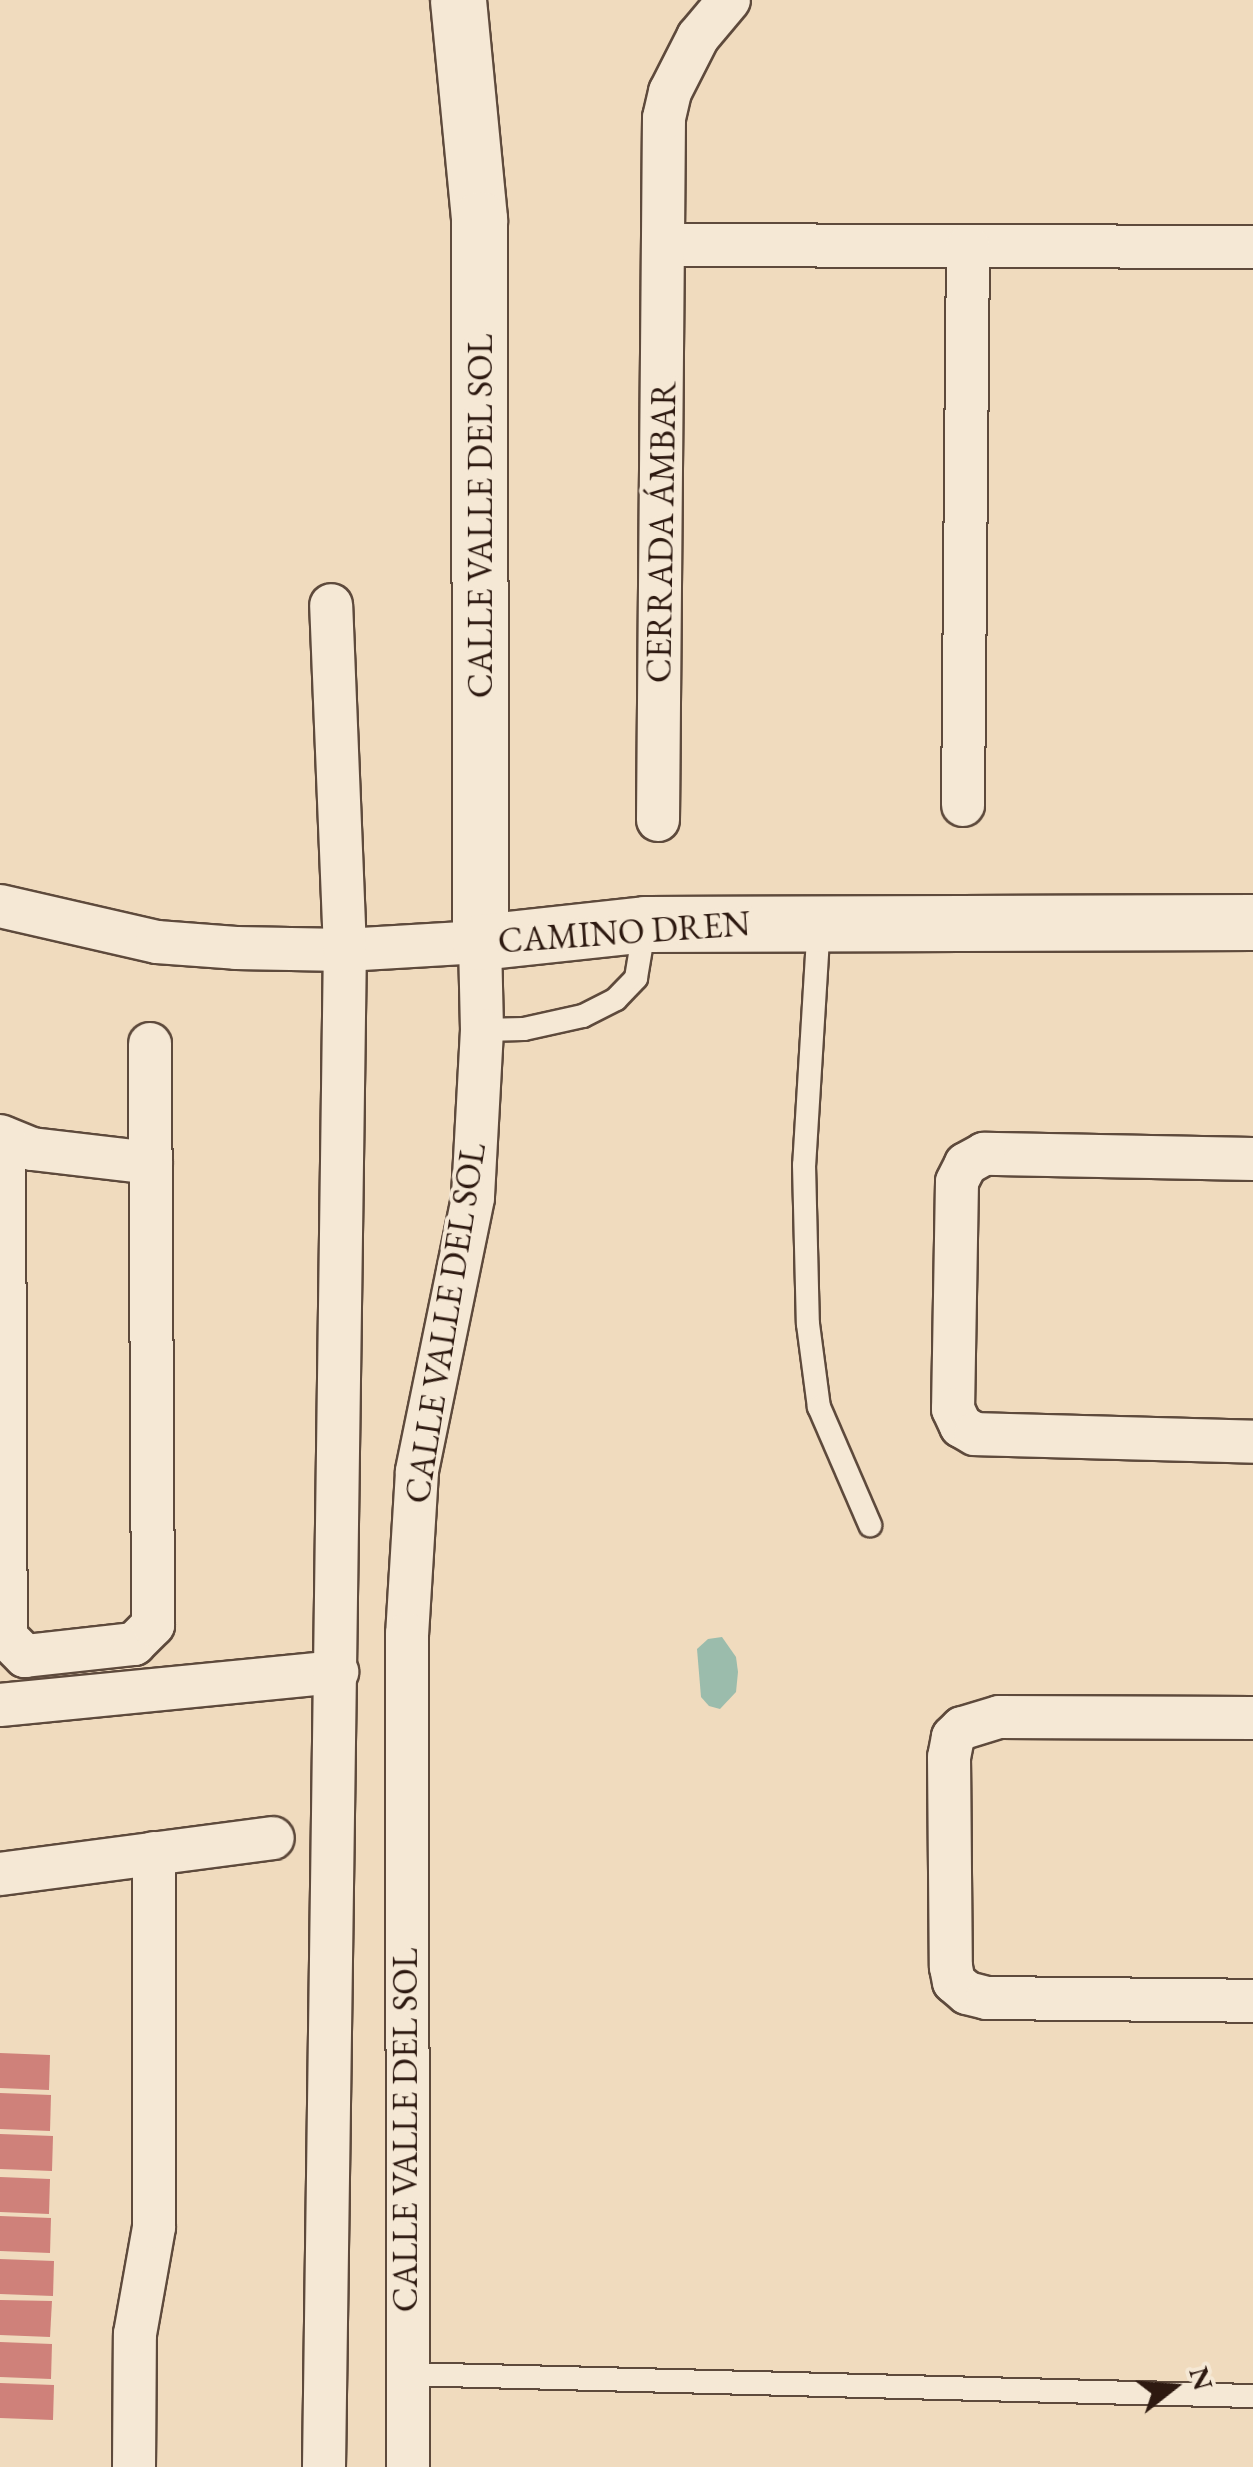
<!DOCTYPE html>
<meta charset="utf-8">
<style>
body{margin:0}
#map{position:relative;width:1253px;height:2467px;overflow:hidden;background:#f0dbbe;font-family:"EB Garamond",serif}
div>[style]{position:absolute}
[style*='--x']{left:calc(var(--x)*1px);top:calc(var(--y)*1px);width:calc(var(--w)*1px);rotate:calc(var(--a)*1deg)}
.water>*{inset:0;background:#9bbcac}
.building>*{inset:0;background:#cf817a}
.roads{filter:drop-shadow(2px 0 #5e4a3c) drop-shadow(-2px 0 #5e4a3c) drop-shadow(0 2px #5e4a3c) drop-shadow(0 -2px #5e4a3c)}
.service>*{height:22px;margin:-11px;padding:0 11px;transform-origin:11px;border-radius:11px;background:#f5e8d5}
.minor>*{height:42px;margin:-21px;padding:0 21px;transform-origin:21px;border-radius:21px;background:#f5e8d5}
.tertiary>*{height:55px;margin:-27.5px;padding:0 27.5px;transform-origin:27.5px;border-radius:27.5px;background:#f5e8d5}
span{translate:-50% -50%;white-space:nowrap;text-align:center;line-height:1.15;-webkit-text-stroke:8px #f5e8d5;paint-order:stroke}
.street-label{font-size:35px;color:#2d1910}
.north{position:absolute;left:1123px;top:2337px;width:100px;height:100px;-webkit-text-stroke:8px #f5e8d5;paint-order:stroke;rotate:73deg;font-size:28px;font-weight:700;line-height:40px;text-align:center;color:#2d1910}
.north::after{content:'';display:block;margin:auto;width:35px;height:45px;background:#2d1910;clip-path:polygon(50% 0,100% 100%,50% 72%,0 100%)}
</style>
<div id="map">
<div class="water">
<div style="clip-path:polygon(722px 1637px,736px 1657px,738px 1672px,736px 1692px,720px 1709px,709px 1706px,701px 1697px,697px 1649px,708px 1639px)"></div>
</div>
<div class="building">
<div style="clip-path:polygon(0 2053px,50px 2055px,49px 2090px,0 2088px)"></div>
<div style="clip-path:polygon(0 2093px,51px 2095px,50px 2131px,0 2129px)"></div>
<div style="clip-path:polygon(0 2134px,53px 2136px,52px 2171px,0 2169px)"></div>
<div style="clip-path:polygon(0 2177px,50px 2179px,49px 2214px,0 2212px)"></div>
<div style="clip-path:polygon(0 2216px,51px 2218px,50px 2253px,0 2251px)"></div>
<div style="clip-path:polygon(0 2259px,54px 2261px,53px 2296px,0 2294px)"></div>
<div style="clip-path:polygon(0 2300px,52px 2301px,50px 2337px,0 2335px)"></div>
<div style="clip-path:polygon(0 2342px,52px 2344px,51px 2379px,0 2377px)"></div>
<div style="clip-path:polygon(0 2383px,54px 2385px,53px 2420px,0 2418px)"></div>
</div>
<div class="roads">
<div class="service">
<div style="--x:819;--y:922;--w:243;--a:93.5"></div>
<div style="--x:804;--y:1165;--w:159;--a:88.6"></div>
<div style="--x:808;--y:1324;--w:84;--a:82.5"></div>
<div style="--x:819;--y:1407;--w:129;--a:66.6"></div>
<div style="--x:482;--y:1030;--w:42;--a:-1.4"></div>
<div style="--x:524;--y:1029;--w:60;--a:-12.4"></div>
<div style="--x:583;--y:1016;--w:37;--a:-27"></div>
<div style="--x:616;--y:999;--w:29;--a:-46"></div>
<div style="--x:636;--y:978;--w:55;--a:-80.5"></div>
<div style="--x:405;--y:2374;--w:848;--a:1.49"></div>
</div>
<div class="minor">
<div style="--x:663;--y:245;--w:590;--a:0.19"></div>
<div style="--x:963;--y:805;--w:559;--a:-89.49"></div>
<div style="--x:658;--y:820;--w:702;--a:-89.51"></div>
<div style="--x:664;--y:118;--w:27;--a:-77"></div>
<div style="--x:670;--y:92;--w:62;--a:-63"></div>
<div style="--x:698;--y:37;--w:48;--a:-50"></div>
<div style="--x:0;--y:906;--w:161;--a:12.9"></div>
<div style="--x:157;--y:942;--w:79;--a:4.3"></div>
<div style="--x:236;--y:948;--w:109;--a:1.1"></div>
<div style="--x:345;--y:950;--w:135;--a:-3.4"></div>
<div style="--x:480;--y:942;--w:88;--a:88.7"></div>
<div style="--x:482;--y:1030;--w:168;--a:93.1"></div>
<div style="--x:473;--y:1198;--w:280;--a:101.6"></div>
<div style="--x:417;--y:1472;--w:162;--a:93.5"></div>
<div style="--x:407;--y:1634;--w:833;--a:89.93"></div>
<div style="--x:0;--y:1136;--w:35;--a:22"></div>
<div style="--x:32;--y:1149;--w:120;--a:6.7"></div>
<div style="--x:4;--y:1138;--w:499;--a:89.8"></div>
<div style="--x:6;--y:1637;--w:27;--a:45"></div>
<div style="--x:25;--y:1656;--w:110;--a:-6.3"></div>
<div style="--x:134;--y:1644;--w:27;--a:-45"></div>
<div style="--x:153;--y:1625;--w:581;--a:-90.3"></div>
<div style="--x:1253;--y:1159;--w:269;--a:-178.9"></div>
<div style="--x:984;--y:1154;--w:21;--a:151"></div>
<div style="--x:966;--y:1164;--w:20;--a:117"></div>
<div style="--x:957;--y:1182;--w:227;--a:91"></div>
<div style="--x:953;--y:1409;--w:19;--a:65"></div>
<div style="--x:961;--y:1426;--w:16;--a:30"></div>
<div style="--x:975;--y:1434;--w:278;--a:1.6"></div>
<div style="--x:0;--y:1705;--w:339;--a:-5.6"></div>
<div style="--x:1253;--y:1718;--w:254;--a:-179.8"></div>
<div style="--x:999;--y:1717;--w:39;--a:163"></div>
<div style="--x:962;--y:1728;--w:13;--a:135"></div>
<div style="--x:953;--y:1737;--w:20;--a:101"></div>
<div style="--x:949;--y:1757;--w:210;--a:89.5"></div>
<div style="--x:951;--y:1967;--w:15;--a:79"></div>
<div style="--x:954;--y:1982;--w:17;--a:40"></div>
<div style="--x:967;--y:1993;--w:21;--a:14"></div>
<div style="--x:987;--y:1998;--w:266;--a:0.6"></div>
<div style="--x:0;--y:1874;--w:275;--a:-7.5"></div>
<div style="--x:134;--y:2467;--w:133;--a:-89.6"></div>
<div style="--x:135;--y:2334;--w:109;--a:-79.9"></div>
<div style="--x:154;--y:2227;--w:374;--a:-90"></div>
<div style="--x:324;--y:2467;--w:1517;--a:-89.21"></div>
<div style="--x:345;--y:950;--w:345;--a:-92.3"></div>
</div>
<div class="tertiary">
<div style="--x:458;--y:0;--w:220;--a:84.5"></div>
<div style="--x:479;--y:219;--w:723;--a:89.92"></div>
<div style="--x:480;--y:942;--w:166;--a:-6.2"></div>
<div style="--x:645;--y:924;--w:608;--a:-0.19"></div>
</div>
</div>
<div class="street-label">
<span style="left:480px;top:516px;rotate:-90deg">CALLE VALLE DEL SOL</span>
<span style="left:661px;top:532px;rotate:-89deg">CERRADA ÁMBAR</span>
<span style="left:624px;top:932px;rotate:-4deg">CAMINO DREN</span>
<span style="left:445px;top:1323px;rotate:-81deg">CALLE VALLE DEL SOL</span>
<span style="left:405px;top:2130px;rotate:-90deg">CALLE VALLE DEL SOL</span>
</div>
<div class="north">N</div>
</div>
